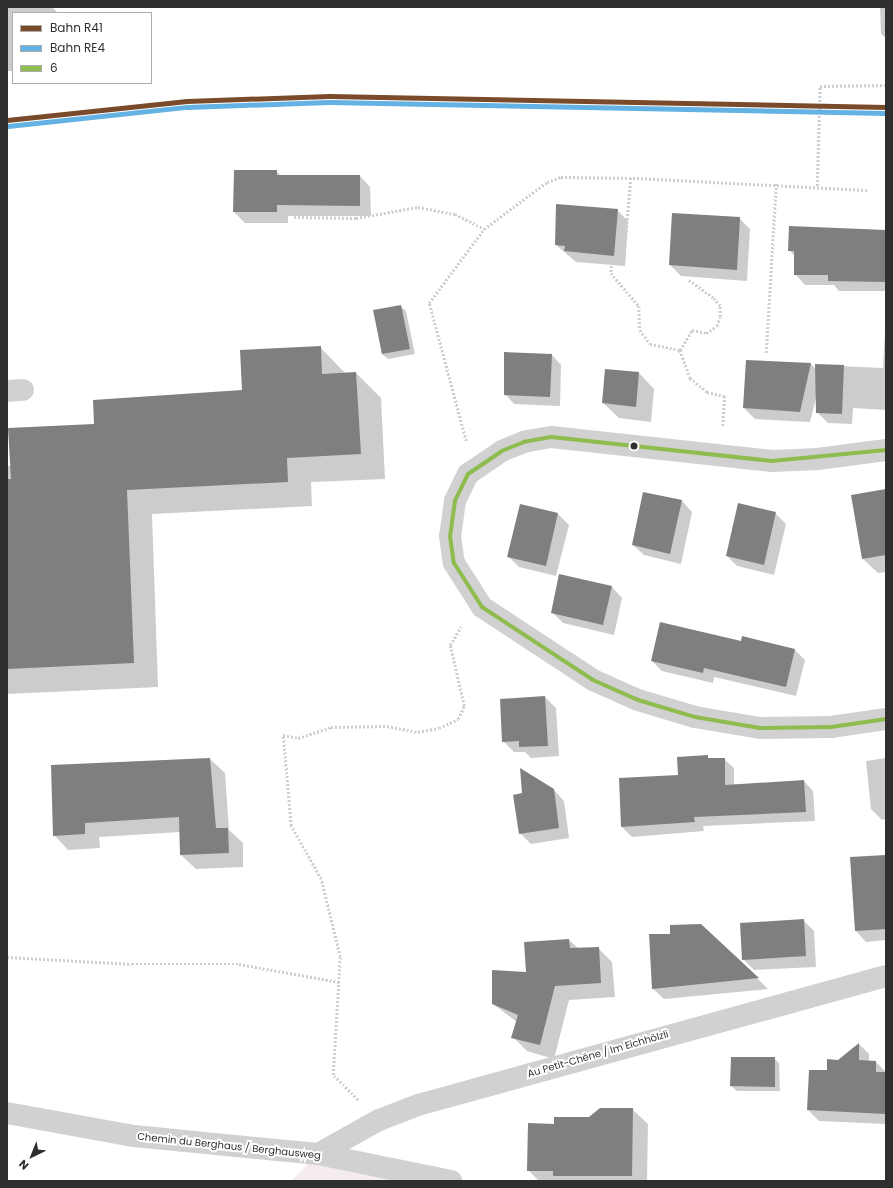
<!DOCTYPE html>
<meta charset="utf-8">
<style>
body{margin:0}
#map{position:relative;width:893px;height:1188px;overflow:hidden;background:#fff;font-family:Poppins,sans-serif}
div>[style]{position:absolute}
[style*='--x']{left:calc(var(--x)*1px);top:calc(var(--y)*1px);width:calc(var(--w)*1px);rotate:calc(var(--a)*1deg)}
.green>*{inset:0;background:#f5eced}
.shadow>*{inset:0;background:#0003}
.building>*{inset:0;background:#7f7f7f}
.path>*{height:2.5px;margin-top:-1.25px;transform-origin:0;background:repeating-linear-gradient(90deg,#cecece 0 2px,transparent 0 4px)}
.minor>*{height:22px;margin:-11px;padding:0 11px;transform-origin:11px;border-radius:11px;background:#d1d1d1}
.bus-1>*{height:4px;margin:-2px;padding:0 2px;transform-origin:2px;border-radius:2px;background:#8ebc4f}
.rail-1>*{height:5px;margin:-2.5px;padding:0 2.5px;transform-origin:2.5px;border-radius:2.5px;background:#7a4b2a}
.rail-2>*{height:5px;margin:-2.5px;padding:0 2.5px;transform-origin:2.5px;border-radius:2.5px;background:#64b2e3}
.dots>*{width:11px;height:11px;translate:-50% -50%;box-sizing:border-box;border:2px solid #fff;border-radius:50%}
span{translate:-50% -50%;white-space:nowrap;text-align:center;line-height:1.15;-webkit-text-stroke:4px #fff;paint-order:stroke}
.street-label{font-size:10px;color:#2f2f2f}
.frame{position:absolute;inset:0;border:8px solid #2f2f2f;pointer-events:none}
.legend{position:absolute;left:12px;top:12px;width:140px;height:72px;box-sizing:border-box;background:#fff;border:1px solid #acacac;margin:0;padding:5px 7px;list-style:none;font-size:12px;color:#2f2f2f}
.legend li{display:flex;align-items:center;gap:8px;height:20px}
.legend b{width:20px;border:1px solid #acacac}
.north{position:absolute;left:12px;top:1136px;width:40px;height:40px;-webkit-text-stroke:3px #fff;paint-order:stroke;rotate:223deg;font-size:11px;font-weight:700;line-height:16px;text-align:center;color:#2f2f2f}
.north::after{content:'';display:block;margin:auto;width:14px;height:18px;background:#2f2f2f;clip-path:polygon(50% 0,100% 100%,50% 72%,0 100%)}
</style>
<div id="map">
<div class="green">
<div style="clip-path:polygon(318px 1154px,451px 1181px,291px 1181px)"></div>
</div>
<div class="shadow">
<div style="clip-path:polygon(7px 7px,52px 7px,58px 13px,13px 13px,13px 71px,7px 71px)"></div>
<div style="clip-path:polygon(880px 7px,886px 7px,886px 38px,881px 34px)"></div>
<div style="clip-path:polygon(276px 171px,281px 176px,360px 176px,370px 187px,371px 216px,288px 216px,288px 223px,245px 223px,234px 212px)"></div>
<div style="clip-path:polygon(617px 210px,628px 221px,625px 266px,576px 262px,556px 245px)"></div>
<div style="clip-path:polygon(739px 218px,750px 229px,747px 281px,681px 276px,670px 265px)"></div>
<div style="clip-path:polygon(886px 231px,886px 291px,839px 291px,834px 285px,805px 285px,795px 274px,795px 256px,789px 250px)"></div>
<div style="clip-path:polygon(400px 306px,406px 311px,415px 354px,388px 359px,382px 354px,374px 311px)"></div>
<div style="clip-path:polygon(886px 311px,886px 410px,853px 408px,852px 424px,828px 423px,817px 412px,816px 398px,810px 422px,755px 419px,744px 408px,811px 364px,816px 369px,816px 365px,883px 368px)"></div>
<div style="clip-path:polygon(320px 347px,345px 373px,356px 373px,381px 398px,385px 479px,311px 482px,312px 506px,152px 514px,158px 687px,7px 694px,7px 467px,95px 425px,243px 391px)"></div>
<div style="clip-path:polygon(552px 355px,561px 365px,560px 406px,514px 404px,505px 394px)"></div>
<div style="clip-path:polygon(606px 370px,639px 373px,654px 389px,651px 422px,619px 418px,603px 403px)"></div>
<div style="clip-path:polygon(886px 490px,886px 572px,878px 573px,863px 559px)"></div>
<div style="clip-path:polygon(682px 501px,692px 512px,681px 564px,644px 555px,633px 545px)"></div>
<div style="clip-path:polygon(521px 505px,558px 514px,569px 525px,556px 576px,519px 567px,508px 556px)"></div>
<div style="clip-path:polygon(775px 513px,786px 524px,774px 575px,737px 566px,727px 556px)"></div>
<div style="clip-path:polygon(612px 587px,622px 598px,614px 635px,563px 623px,552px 612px)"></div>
<div style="clip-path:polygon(742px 642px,795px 650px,805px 660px,796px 696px,714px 677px,713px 683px,662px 671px,652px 661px)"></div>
<div style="clip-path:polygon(545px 697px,556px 708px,559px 756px,531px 758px,525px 752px,514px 752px,503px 741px)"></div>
<div style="clip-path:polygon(886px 758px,886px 819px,882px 820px,871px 809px,866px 761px)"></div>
<div style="clip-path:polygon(210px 759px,225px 773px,229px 830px,243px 843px,243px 867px,196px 869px,181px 855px,180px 832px,99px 837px,100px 848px,68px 850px,54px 835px)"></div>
<div style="clip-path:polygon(724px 759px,734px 768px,734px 785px,804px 781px,813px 791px,815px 821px,703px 826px,704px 831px,632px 837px,622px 827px,679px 776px)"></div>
<div style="clip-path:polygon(553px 789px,564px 801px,569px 838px,531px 844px,520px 833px)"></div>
<div style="clip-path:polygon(886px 856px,886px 940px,866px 942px,856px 931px)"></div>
<div style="clip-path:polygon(803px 920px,814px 931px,816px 967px,754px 970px,743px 959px)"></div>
<div style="clip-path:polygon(701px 925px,758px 979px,768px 989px,664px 999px,653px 989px,671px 935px)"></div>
<div style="clip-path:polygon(569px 940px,578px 948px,598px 948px,612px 962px,615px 997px,569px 1000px,554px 1059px,527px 1051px,513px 1037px,517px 1022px,493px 1004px)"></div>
<div style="clip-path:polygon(859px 1044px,869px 1054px,869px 1062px,876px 1062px,886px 1072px,886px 1124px,819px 1121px,808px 1110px,828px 1071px)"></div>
<div style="clip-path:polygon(774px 1058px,779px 1063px,780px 1091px,737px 1091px,731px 1086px)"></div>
<div style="clip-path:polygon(632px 1109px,648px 1124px,647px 1181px,539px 1181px,528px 1170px,555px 1125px)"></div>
</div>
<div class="building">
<div style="clip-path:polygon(234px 170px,277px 170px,277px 175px,360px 175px,360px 206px,277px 205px,277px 212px,233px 212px)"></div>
<div style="clip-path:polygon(556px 204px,618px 209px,614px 256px,564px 251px,565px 246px,555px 245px)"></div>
<div style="clip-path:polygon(672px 213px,740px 217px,737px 270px,669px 265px)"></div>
<div style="clip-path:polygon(789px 226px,886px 230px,886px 282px,828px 281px,828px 275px,794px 275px,794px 251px,788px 251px)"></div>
<div style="clip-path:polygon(401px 305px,410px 349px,382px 354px,373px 310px)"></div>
<div style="clip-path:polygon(321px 346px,322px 374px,356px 372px,361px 454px,287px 458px,288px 482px,127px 490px,134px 663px,7px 669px,7px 479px,11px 479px,8px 428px,94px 424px,93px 400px,242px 390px,240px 350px)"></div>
<div style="clip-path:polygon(504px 352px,552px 354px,550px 397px,504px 395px)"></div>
<div style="clip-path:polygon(746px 360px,811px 363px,800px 412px,743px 408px)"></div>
<div style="clip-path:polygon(815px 364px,844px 365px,842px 414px,816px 413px)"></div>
<div style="clip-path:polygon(605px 369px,639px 372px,636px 407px,602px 403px)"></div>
<div style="clip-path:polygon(886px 489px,886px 555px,862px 559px,851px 495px)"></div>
<div style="clip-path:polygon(643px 492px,682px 500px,670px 554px,632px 545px)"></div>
<div style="clip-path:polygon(738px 503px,776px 512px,764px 565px,726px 556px)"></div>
<div style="clip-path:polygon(520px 504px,558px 513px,546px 566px,507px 557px)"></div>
<div style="clip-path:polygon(559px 574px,612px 586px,603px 625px,551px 613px)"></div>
<div style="clip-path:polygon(660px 622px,741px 641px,742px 636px,795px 649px,786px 687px,704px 668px,703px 673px,651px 661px)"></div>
<div style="clip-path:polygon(545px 696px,548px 746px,519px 747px,519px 741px,502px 742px,500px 699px)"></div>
<div style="clip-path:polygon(708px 755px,708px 758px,725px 758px,725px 785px,804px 780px,806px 812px,694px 817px,695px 822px,621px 827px,619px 778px,678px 775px,677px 757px)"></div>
<div style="clip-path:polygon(210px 758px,216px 828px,228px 828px,229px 853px,180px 855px,179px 817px,85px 823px,85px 834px,53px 836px,51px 765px)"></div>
<div style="clip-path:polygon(520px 768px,554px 789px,559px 828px,519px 834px,513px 795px,522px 793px)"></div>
<div style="clip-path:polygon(886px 855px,886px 929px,855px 931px,850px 857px)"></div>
<div style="clip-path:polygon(804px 919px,806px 956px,742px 960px,740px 923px)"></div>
<div style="clip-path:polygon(701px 924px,759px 978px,652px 989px,649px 934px,670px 934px,670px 925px)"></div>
<div style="clip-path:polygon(569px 939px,570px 948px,599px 947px,601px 983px,555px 986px,540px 1045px,511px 1038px,518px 1015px,492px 1004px,492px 970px,526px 972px,524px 942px)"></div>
<div style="clip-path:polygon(859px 1043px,859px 1060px,876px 1061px,876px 1072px,886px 1072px,886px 1114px,807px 1110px,809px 1070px,827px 1070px,827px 1059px,838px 1060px)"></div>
<div style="clip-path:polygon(731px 1057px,775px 1057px,775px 1087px,730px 1086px)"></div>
<div style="clip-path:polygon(600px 1108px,633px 1108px,632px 1176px,553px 1176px,553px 1171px,527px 1171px,528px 1123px,554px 1124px,554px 1117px,589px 1117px)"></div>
</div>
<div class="path">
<div style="--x:631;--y:178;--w:84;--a:94.8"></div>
<div style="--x:624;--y:262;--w:12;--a:180"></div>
<div style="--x:612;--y:262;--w:11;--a:95"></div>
<div style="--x:611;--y:273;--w:43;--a:49.7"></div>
<div style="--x:639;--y:306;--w:24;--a:88"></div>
<div style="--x:640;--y:330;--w:17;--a:54"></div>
<div style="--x:650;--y:344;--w:31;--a:11"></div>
<div style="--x:680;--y:350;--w:30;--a:70"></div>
<div style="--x:690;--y:378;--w:22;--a:39"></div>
<div style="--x:707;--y:392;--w:18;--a:13"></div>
<div style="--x:725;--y:396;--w:30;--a:94"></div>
<div style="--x:817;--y:186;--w:100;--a:-88.3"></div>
<div style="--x:820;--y:86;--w:66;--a:-0.9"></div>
<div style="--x:294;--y:217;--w:62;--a:0.9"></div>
<div style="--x:356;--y:218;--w:63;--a:-10.1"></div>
<div style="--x:418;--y:207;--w:38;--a:11"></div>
<div style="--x:455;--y:214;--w:33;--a:27"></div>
<div style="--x:680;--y:350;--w:23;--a:-59"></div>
<div style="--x:692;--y:330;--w:14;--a:12"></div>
<div style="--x:706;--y:333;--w:13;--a:-32"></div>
<div style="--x:717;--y:326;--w:9;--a:-72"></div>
<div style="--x:720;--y:317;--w:11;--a:-90"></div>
<div style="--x:720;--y:306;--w:11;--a:-131"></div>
<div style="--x:713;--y:298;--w:31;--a:-144"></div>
<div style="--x:766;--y:353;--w:170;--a:-86.6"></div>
<div style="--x:466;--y:441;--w:143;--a:-105"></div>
<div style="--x:429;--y:303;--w:92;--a:-53.4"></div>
<div style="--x:484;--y:229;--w:79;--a:-36.7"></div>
<div style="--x:547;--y:182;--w:15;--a:-20"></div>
<div style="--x:561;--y:177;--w:76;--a:0.8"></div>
<div style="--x:637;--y:178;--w:232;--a:3"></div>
<div style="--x:7;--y:957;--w:125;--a:3.2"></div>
<div style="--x:132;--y:964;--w:107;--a:0"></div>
<div style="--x:239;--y:964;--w:102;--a:10.2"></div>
<div style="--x:358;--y:1100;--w:35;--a:-135"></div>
<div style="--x:333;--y:1075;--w:118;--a:-86.6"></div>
<div style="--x:340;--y:957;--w:80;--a:-103.7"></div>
<div style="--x:321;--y:879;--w:61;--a:-119.5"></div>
<div style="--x:291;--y:826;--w:91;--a:-95"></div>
<div style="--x:283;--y:735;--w:15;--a:11"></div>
<div style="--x:298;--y:738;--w:35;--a:-18"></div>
<div style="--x:331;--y:727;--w:56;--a:-1"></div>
<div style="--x:387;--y:726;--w:32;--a:11"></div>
<div style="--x:418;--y:732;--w:21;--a:-11"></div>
<div style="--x:439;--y:728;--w:21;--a:-25"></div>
<div style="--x:458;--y:719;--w:14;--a:-65"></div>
<div style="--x:464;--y:706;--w:63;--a:-102.9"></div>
<div style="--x:450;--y:645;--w:21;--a:-59"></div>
</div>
<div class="minor">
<div style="--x:7;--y:391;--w:16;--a:-4"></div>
<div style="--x:886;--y:450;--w:69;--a:172.5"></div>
<div style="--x:818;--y:459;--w:46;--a:177.5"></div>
<div style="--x:772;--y:461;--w:222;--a:-173.8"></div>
<div style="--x:551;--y:437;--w:27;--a:170"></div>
<div style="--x:524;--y:442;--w:24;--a:158"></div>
<div style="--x:502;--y:451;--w:41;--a:145.9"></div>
<div style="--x:468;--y:474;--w:30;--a:116"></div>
<div style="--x:455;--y:501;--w:35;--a:98"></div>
<div style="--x:450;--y:536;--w:27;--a:82"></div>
<div style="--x:454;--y:563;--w:52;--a:57.5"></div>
<div style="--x:482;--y:607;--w:133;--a:33.3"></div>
<div style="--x:593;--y:680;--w:49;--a:24"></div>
<div style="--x:638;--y:700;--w:59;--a:16.6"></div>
<div style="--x:695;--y:717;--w:66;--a:9.6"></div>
<div style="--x:760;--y:728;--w:71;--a:-0.8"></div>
<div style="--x:831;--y:727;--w:56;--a:-8.3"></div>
<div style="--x:7;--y:1113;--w:129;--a:10.3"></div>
<div style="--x:134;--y:1136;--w:185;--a:5.6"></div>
<div style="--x:318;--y:1154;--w:136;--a:11.5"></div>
<div style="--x:318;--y:1154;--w:70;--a:-29.1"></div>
<div style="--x:379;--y:1120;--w:42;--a:-21"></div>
<div style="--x:418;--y:1105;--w:485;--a:-15.4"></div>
</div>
<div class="bus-1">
<div style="--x:886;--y:450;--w:115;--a:174.5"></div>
<div style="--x:772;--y:461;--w:222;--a:-173.8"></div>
<div style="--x:551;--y:437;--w:27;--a:170"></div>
<div style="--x:524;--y:442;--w:24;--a:158"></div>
<div style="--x:502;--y:451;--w:41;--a:145.9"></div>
<div style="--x:468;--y:474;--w:30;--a:116"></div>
<div style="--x:455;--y:501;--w:35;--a:98"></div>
<div style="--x:450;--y:536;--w:27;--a:82"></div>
<div style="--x:454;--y:563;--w:52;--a:57.5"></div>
<div style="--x:482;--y:607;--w:133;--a:33.3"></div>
<div style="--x:593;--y:680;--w:49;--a:24"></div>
<div style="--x:638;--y:700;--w:59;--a:16.6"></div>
<div style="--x:695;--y:717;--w:66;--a:9.6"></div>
<div style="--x:760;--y:728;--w:71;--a:-0.8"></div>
<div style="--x:831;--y:727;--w:56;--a:-8.3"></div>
</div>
<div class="rail-1">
<div style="--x:7;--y:120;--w:181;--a:-6"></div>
<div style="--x:187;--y:101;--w:142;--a:-2"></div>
<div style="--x:329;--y:96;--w:557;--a:1.13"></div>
</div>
<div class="rail-2">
<div style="--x:8;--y:126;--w:180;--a:-6.1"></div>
<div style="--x:187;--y:107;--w:142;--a:-2"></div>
<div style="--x:329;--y:102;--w:557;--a:1.13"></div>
</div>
<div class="dots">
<div style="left:634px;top:446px;background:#2f2f2f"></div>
</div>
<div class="street-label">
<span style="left:598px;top:1054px;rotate:-16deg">Au Petit-Chêne / Im Eichhölzli</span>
<span style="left:229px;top:1146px;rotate:6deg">Chemin du Berghaus / Berghausweg</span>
</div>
<div class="frame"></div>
<ul class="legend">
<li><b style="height:5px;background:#7a4b2a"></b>Bahn R41</li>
<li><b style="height:5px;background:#64b2e3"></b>Bahn RE4</li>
<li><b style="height:5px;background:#8ebc4f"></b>6</li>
</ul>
<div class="north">N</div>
</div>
